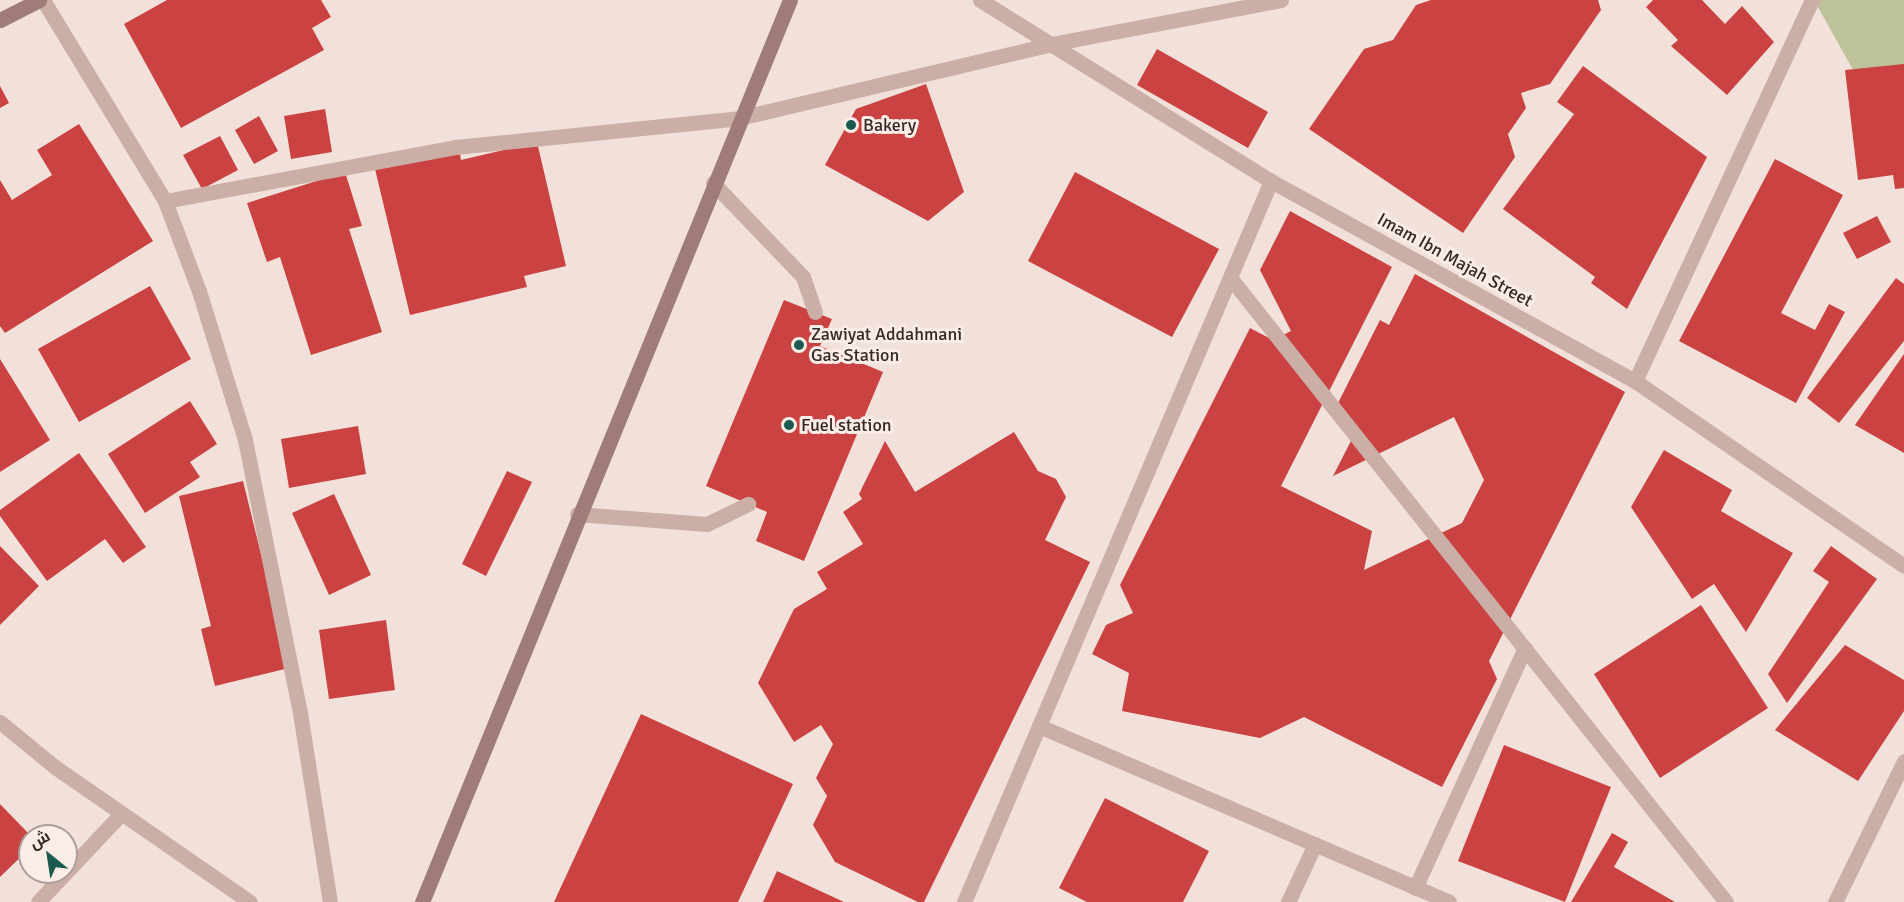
<!DOCTYPE html>
<meta charset="utf-8">
<style>
body{margin:0}
#map{position:relative;width:1904px;height:902px;overflow:hidden;background:#f2e1da;font-family:Signika,Cairo,sans-serif}
div>[style]{position:absolute}
[style*='--x']{left:calc(var(--x)*1px);top:calc(var(--y)*1px);width:calc(var(--w)*1px);rotate:calc(var(--a)*1deg)}
.green>*{inset:0;background:#bec29a}
.building>*{inset:0;background:#ca4241}
.service>*{height:15px;margin:-7.5px;padding:0 7.5px;transform-origin:7.5px;border-radius:7.5px;background:#cbaea6}
.minor>*{height:15px;margin:-7.5px;padding:0 7.5px;transform-origin:7.5px;border-radius:7.5px;background:#cbaea6}
.secondary>*{height:15px;margin:-7.5px;padding:0 7.5px;transform-origin:7.5px;border-radius:7.5px;background:#9f7c77}
.dots>*{width:16px;height:16px;translate:-50% -50%;box-sizing:border-box;border:3px solid #faede7;border-radius:50%}
span{translate:-50% -50%;white-space:nowrap;text-align:center;line-height:1.15;-webkit-text-stroke:6px #faede7;paint-order:stroke}
.poi-label{font-size:18px;color:#372827}
.left{translate:0 -50%;text-align:left}
.street-label{font-size:18px;color:#372827}
.north{position:absolute;left:18px;top:824px;width:60px;height:60px;box-sizing:border-box;background:#faede7;border:2px solid #ac9e9a;border-radius:50%;rotate:330deg;font-size:16px;font-weight:700;line-height:24px;text-align:center;color:#372827}
.north::after{content:'';display:block;margin:auto;width:21px;height:27px;background:#1b5a4f;clip-path:polygon(50% 0,100% 100%,50% 72%,0 100%)}
</style>
<div id="map">
<div class="green">
<div style="clip-path:polygon(1814px 0,1904px 0,1904px 161px)"></div>
</div>
<div class="building">
<div style="clip-path:polygon(167px 0,321px 0,331px 17px,312px 28px,324px 50px,181px 128px,124px 24px)"></div>
<div style="clip-path:polygon(1431px 0,1598px 0,1601px 10px,1550px 84px,1521px 93px,1526px 108px,1508px 134px,1515px 157px,1463px 233px,1309px 129px,1364px 49px,1393px 40px,1416px 5px)"></div>
<div style="clip-path:polygon(1653px 0,1702px 0,1725px 24px,1742px 6px,1774px 42px,1727px 95px,1671px 46px,1678px 40px,1646px 7px)"></div>
<div style="clip-path:polygon(1157px 49px,1268px 112px,1248px 148px,1137px 85px)"></div>
<div style="clip-path:polygon(1904px 64px,1904px 188px,1895px 189px,1893px 175px,1858px 180px,1845px 70px)"></div>
<div style="clip-path:polygon(1583px 66px,1707px 157px,1627px 309px,1591px 283px,1595px 277px,1503px 209px,1574px 114px,1557px 102px)"></div>
<div style="clip-path:polygon(926px 84px,964px 192px,928px 221px,825px 165px,856px 109px)"></div>
<div style="clip-path:polygon(0 86px,9px 103px,0 108px)"></div>
<div style="clip-path:polygon(325px 109px,332px 152px,291px 159px,284px 116px)"></div>
<div style="clip-path:polygon(259px 116px,278px 151px,254px 164px,235px 130px)"></div>
<div style="clip-path:polygon(79px 124px,153px 241px,5px 333px,0 326px,0 180px,12px 200px,52px 175px,37px 150px)"></div>
<div style="clip-path:polygon(220px 136px,238px 170px,202px 189px,183px 155px)"></div>
<div style="clip-path:polygon(537px 142px,566px 266px,524px 276px,527px 287px,410px 315px,375px 169px,459px 149px,461px 160px)"></div>
<div style="clip-path:polygon(1775px 159px,1843px 195px,1781px 313px,1815px 330px,1829px 304px,1845px 312px,1796px 403px,1679px 341px)"></div>
<div style="clip-path:polygon(345px 172px,362px 226px,349px 229px,382px 332px,311px 355px,280px 257px,267px 262px,247px 203px)"></div>
<div style="clip-path:polygon(1075px 172px,1219px 249px,1172px 337px,1028px 261px)"></div>
<div style="clip-path:polygon(1290px 211px,1392px 267px,1281px 486px,1372px 531px,1364px 570px,1462px 523px,1484px 480px,1454px 417px,1333px 476px,1352px 439px,1336px 407px,1380px 320px,1389px 325px,1415px 274px,1625px 392px,1489px 661px,1497px 679px,1442px 787px,1304px 717px,1260px 738px,1122px 711px,1129px 673px,1092px 654px,1106px 625px,1133px 613px,1120px 585px,1250px 328px,1273px 340px,1291px 331px,1260px 270px)"></div>
<div style="clip-path:polygon(1877px 216px,1891px 242px,1857px 259px,1843px 233px)"></div>
<div style="clip-path:polygon(1896px 278px,1904px 284px,1904px 341px,1839px 423px,1807px 398px)"></div>
<div style="clip-path:polygon(150px 286px,191px 359px,79px 422px,38px 349px)"></div>
<div style="clip-path:polygon(784px 300px,832px 319px,820px 346px,883px 372px,804px 561px,756px 541px,767px 512px,706px 486px)"></div>
<div style="clip-path:polygon(1904px 354px,1904px 453px,1855px 425px)"></div>
<div style="clip-path:polygon(0 359px,50px 440px,0 472px)"></div>
<div style="clip-path:polygon(190px 401px,217px 444px,190px 462px,200px 477px,145px 513px,108px 454px)"></div>
<div style="clip-path:polygon(358px 426px,366px 474px,289px 488px,281px 439px)"></div>
<div style="clip-path:polygon(1014px 432px,1038px 471px,1056px 479px,1066px 497px,1045px 540px,1090px 562px,924px 902px,918px 902px,835px 862px,813px 825px,827px 796px,816px 778px,833px 744px,821px 725px,794px 742px,758px 683px,794px 609px,827px 589px,817px 572px,863px 544px,843px 512px,862px 499px,859px 494px,885px 441px,915px 492px)"></div>
<div style="clip-path:polygon(1664px 450px,1732px 490px,1721px 511px,1793px 553px,1746px 632px,1714px 584px,1692px 599px,1631px 507px)"></div>
<div style="clip-path:polygon(79px 453px,146px 547px,123px 563px,105px 539px,47px 581px,0 516px,0 510px)"></div>
<div style="clip-path:polygon(507px 471px,532px 482px,486px 576px,462px 564px)"></div>
<div style="clip-path:polygon(243px 481px,289px 668px,215px 686px,201px 629px,211px 626px,179px 496px)"></div>
<div style="clip-path:polygon(334px 494px,371px 575px,329px 595px,292px 513px)"></div>
<div style="clip-path:polygon(0 546px,39px 586px,0 625px)"></div>
<div style="clip-path:polygon(1831px 546px,1877px 579px,1787px 703px,1768px 674px,1829px 582px,1813px 571px)"></div>
<div style="clip-path:polygon(1701px 605px,1768px 708px,1660px 778px,1594px 674px)"></div>
<div style="clip-path:polygon(386px 620px,395px 690px,329px 699px,319px 630px)"></div>
<div style="clip-path:polygon(1845px 645px,1904px 680px,1904px 711px,1858px 781px,1775px 730px)"></div>
<div style="clip-path:polygon(641px 714px,793px 784px,738px 902px,554px 902px)"></div>
<div style="clip-path:polygon(1504px 745px,1611px 787px,1565px 902px,1458px 861px)"></div>
<div style="clip-path:polygon(1105px 798px,1209px 851px,1183px 902px,1087px 902px,1059px 888px)"></div>
<div style="clip-path:polygon(0 804px,30px 835px,30px 848px,0 877px)"></div>
<div style="clip-path:polygon(1612px 833px,1628px 842px,1614px 867px,1675px 902px,1571px 902px)"></div>
<div style="clip-path:polygon(777px 871px,844px 902px,763px 902px)"></div>
</div>
<div class="service">
<div style="--x:713;--y:183;--w:130;--a:46.2"></div>
<div style="--x:803;--y:277;--w:37;--a:71"></div>
<div style="--x:577;--y:514;--w:130;--a:4.4"></div>
<div style="--x:707;--y:524;--w:46;--a:-26"></div>
</div>
<div class="minor">
<div style="--x:43;--y:0;--w:235;--a:58.7"></div>
<div style="--x:165;--y:201;--w:96;--a:69.3"></div>
<div style="--x:199;--y:291;--w:156;--a:72.8"></div>
<div style="--x:245;--y:440;--w:278;--a:78.6"></div>
<div style="--x:300;--y:713;--w:191;--a:81"></div>
<div style="--x:980;--y:0;--w:343;--a:31.9"></div>
<div style="--x:1271;--y:181;--w:415;--a:28.8"></div>
<div style="--x:1635;--y:381;--w:326;--a:34.5"></div>
<div style="--x:165;--y:201;--w:295;--a:-10.5"></div>
<div style="--x:455;--y:147;--w:285;--a:-5.8"></div>
<div style="--x:739;--y:118;--w:321;--a:-13.3"></div>
<div style="--x:1051;--y:44;--w:234;--a:-10.8"></div>
<div style="--x:1232;--y:280;--w:794;--a:51.54"></div>
<div style="--x:1635;--y:381;--w:420;--a:-65.1"></div>
<div style="--x:0;--y:722;--w:71;--a:39.3"></div>
<div style="--x:55;--y:767;--w:237;--a:34.7"></div>
<div style="--x:1039;--y:726;--w:446;--a:23.2"></div>
<div style="--x:1415;--y:888;--w:264;--a:-65.4"></div>
<div style="--x:38;--y:902;--w:121;--a:-46.7"></div>
<div style="--x:964;--y:902;--w:784;--a:-66.94"></div>
<div style="--x:1288;--y:902;--w:64;--a:-65"></div>
<div style="--x:1835;--y:902;--w:157;--a:-63.9"></div>
</div>
<div class="secondary">
<div style="--x:0;--y:20;--w:44;--a:-27.1"></div>
<div style="--x:422;--y:902;--w:974;--a:-67.81"></div>
</div>
<div class="dots">
<div style="left:851px;top:125px;background:#1b5a4f"></div>
<div style="left:799px;top:345px;background:#1b5a4f"></div>
<div style="left:789px;top:425px;background:#1b5a4f"></div>
</div>
<div class="poi-label">
<span class="left" style="left:863px;top:125px">Bakery</span>
<span class="left" style="left:811px;top:345px">Zawiyat Addahmani<br>Gas Station</span>
<span class="left" style="left:801px;top:425px">Fuel station</span>
</div>
<div class="street-label">
<span style="left:1455px;top:260px;rotate:29deg">Imam Ibn Majah Street</span>
</div>
<div class="north">ش</div>
</div>
